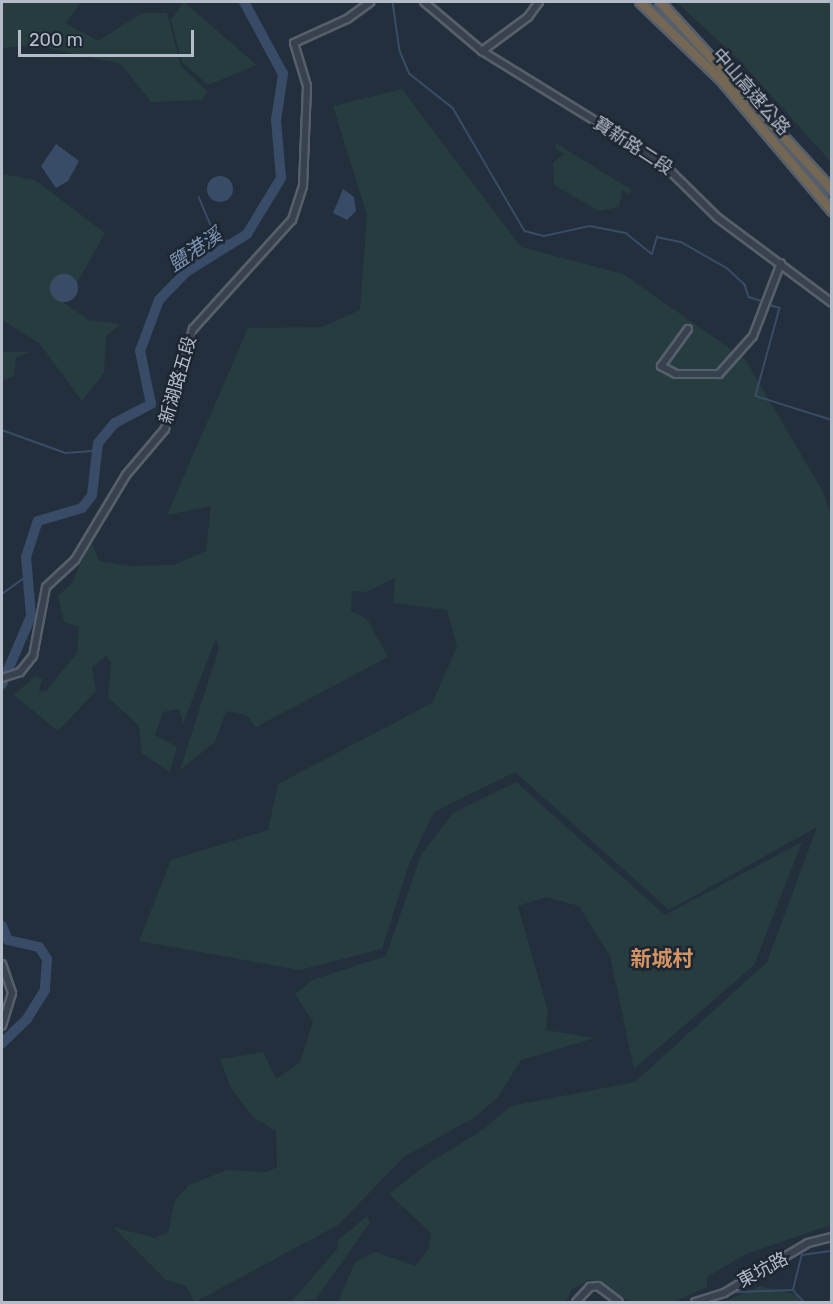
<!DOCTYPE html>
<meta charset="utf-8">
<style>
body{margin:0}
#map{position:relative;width:833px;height:1304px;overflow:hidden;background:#242f3e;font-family:Rubik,"Noto Sans TC",sans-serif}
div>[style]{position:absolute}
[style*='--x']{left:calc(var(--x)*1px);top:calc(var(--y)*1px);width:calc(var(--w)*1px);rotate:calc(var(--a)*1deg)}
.green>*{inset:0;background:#263c3f}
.water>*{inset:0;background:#394c67}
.round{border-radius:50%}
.stream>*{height:1.5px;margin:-0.75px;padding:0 0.75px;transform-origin:0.75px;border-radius:0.75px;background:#394c67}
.river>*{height:10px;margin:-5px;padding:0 5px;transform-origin:5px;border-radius:5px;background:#394c67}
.roads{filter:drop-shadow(2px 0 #565f6c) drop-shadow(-2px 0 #565f6c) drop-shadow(0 2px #565f6c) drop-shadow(0 -2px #565f6c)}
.minor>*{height:6px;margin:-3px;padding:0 3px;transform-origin:3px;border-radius:3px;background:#38414e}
.highway>*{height:8px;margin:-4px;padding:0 4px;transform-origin:4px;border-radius:4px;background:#746855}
span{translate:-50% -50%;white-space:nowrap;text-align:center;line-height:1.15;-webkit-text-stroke:5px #1d2633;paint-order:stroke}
.street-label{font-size:18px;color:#b4bcc9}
.water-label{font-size:20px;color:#7c92b1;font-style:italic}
.quarter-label{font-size:21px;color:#d59563;font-weight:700}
.frame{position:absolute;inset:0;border:3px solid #b4bcc9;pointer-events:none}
.scale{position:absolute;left:18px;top:30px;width:176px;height:27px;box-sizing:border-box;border:3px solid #b4bcc9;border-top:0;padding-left:8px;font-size:18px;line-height:21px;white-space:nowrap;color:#b4bcc9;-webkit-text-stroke:4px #1d2633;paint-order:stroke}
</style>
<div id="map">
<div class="green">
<div style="clip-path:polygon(2px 2px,81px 2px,66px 23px,98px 41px,142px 13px,167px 13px,181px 66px,208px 92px,201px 100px,151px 102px,121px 64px,33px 45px,2px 48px)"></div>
<div style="clip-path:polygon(184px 2px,257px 65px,208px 85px,182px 62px,171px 20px)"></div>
<div style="clip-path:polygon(677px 2px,831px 2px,831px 162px,742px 63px)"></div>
<div style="clip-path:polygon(402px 89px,521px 247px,623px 274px,745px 359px,823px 492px,832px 518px,831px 1225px,746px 1254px,707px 1277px,707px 1287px,674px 1302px,632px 1302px,590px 1280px,572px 1289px,566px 1302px,338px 1302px,355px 1262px,375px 1252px,416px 1266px,429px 1248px,431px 1233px,389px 1194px,427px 1164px,484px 1129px,511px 1106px,635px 1082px,767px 962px,817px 827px,669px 910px,515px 772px,434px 812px,409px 864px,382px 949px,300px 970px,139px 941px,171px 860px,268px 830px,278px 784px,432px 703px,457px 647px,447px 610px,393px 603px,395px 578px,366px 592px,352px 591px,351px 611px,367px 619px,388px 657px,256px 727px,246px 715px,226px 711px,215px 742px,180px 770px,219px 648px,216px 638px,183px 724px,179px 709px,163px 712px,155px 735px,177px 747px,170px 772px,142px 753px,139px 726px,108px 697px,111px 662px,106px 656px,92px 667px,96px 691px,58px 731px,14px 695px,35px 676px,42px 679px,39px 692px,46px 691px,77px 653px,79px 627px,64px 622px,58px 596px,72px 583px,91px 541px,99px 561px,129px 566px,174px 565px,206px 551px,211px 506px,167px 515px,248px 328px,322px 327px,360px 310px,367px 215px,333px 106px)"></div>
<div style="clip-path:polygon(557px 144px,632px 190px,630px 194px,622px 190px,619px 207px,599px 211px,554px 185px,553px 163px,564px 154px,555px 148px)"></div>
<div style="clip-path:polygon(2px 174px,35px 180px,105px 233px,77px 283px,61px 287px,64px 303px,89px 320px,121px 324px,106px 336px,104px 373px,82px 401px,40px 344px,2px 320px)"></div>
<div style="clip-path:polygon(2px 352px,29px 352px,16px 358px,14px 376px,2px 381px)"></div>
<div style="clip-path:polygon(516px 782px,665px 915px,802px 842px,754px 965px,634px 1069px,610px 956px,579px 906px,546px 897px,518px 906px,548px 1011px,546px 1030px,595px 1038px,521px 1060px,497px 1098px,475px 1117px,404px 1157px,338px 1225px,195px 1302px,186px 1286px,166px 1280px,113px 1227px,155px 1238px,168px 1232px,175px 1200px,189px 1185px,227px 1170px,267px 1172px,277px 1167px,276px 1131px,253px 1117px,231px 1088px,220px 1059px,263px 1052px,276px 1079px,300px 1062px,313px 1022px,295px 994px,312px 980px,386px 956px,421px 855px,453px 813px)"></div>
<div style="clip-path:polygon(367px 1216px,370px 1222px,316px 1299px,291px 1302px,338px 1248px,337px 1241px)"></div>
<div style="clip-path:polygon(760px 1286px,799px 1295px,800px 1302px,724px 1302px)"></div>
</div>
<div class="water">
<div style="clip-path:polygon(56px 144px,79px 161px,68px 181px,56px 188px,41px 166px)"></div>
<div class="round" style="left:207px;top:176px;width:26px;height:26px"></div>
<div style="clip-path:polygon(343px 189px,354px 197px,356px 211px,347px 220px,333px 213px)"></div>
<div class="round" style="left:50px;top:274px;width:28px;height:28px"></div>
</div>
<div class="stream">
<div style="--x:393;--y:2;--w:49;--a:81.9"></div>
<div style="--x:400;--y:51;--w:25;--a:67"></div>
<div style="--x:410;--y:74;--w:55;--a:38.3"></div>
<div style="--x:453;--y:108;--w:143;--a:59.7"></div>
<div style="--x:525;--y:231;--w:20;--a:15"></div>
<div style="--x:544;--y:236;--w:47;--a:-12.3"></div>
<div style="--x:590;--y:226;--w:37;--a:11"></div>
<div style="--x:626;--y:233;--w:33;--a:39"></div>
<div style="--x:652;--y:254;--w:18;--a:-74"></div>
<div style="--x:657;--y:237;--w:25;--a:12"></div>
<div style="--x:681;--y:242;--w:53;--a:29.5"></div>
<div style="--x:727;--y:268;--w:25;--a:43"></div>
<div style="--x:745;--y:285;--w:13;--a:72"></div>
<div style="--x:749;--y:297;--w:13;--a:18"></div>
<div style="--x:199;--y:197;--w:30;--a:67"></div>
<div style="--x:211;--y:225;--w:31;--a:45"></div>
<div style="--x:770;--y:305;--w:10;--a:17"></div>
<div style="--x:780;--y:308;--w:91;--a:105.3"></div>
<div style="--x:756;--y:396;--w:80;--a:17.5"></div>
<div style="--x:2;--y:430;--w:68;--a:19.8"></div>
<div style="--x:66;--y:453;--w:30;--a:-4"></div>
<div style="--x:2;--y:594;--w:29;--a:-36"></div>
<div style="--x:793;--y:1290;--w:16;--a:47"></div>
<div style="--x:711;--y:1302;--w:27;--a:-22"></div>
<div style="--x:736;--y:1292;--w:57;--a:-2"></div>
<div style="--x:793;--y:1290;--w:36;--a:-76"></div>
<div style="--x:802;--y:1255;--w:30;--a:-8"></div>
</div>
<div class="river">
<div style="--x:2;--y:684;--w:74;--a:-66.9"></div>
<div style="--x:31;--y:616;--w:59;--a:-94.8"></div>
<div style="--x:26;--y:557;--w:38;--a:-72"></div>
<div style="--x:38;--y:521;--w:46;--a:-16.5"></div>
<div style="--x:82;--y:508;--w:16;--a:-52"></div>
<div style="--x:92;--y:495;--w:52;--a:-83.4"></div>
<div style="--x:98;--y:443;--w:26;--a:-50"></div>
<div style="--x:115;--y:423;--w:41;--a:-27.8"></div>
<div style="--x:151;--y:404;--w:54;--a:-101.7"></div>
<div style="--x:140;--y:351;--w:54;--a:-69.6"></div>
<div style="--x:159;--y:300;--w:39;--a:-46"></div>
<div style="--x:186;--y:272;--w:72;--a:-31.9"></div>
<div style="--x:247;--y:234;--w:66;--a:-58.7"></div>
<div style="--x:281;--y:178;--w:58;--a:-94.9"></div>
<div style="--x:276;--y:120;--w:47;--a:-81.3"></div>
<div style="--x:283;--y:74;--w:82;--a:-118.4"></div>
<div style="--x:2;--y:926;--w:15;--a:67"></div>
<div style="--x:8;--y:940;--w:32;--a:13"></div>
<div style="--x:39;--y:947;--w:14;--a:56"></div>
<div style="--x:47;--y:959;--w:31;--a:94"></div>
<div style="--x:45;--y:990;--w:34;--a:122"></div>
<div style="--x:27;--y:1019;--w:35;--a:136"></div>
</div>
<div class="roads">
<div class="minor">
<div style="--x:424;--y:2;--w:76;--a:40.2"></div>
<div style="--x:482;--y:51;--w:209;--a:31.7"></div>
<div style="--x:660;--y:161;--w:81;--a:44.5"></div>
<div style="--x:718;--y:218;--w:142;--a:36.7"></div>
<div style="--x:482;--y:51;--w:57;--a:-36.5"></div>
<div style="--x:528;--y:17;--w:19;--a:-54"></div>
<div style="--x:688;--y:329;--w:46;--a:126.1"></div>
<div style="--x:661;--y:366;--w:17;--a:28"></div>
<div style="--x:676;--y:374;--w:43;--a:0"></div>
<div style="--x:719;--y:374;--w:51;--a:-48.2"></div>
<div style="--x:753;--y:336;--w:78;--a:-69"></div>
<div style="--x:2;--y:678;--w:19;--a:-18"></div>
<div style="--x:20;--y:672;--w:21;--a:-51"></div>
<div style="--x:33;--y:656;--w:70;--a:-79.3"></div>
<div style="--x:46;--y:587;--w:40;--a:-43"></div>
<div style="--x:75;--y:560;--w:99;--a:-59"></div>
<div style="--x:126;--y:475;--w:60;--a:-49.7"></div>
<div style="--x:165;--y:429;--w:104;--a:-74.4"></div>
<div style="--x:193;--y:329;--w:147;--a:-47.8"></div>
<div style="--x:292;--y:220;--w:36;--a:-72"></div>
<div style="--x:303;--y:186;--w:100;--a:-87.7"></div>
<div style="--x:307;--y:86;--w:45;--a:-106.8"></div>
<div style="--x:294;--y:43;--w:58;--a:-24.4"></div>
<div style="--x:347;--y:19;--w:29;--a:-36"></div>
<div style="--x:2;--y:964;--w:31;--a:71"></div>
<div style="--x:12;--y:993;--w:34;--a:107"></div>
<div style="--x:576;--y:1302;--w:21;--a:-47"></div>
<div style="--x:590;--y:1287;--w:8;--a:-7"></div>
<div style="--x:598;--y:1286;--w:26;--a:37"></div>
<div style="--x:695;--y:1302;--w:30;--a:-17"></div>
<div style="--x:724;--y:1293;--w:98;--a:-30.8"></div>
<div style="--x:808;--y:1243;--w:25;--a:-14"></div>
</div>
<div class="highway">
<div style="--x:640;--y:2;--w:112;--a:43.9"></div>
<div style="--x:721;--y:80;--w:172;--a:49.7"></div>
<div style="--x:660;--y:2;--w:255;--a:47.5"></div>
</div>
</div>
<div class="street-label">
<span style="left:751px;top:92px;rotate:49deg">中山高速公路</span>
<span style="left:633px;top:146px;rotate:33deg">寶新路二段</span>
<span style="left:178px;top:380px;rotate:-74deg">新湖路五段</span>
<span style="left:763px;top:1270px;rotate:-28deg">東坑路</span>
</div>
<div class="water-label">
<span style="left:195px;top:250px;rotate:-34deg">鹽港溪</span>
</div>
<div class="quarter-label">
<span style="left:662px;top:959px">新城村</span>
</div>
<div class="frame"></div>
<div class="scale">200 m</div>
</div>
